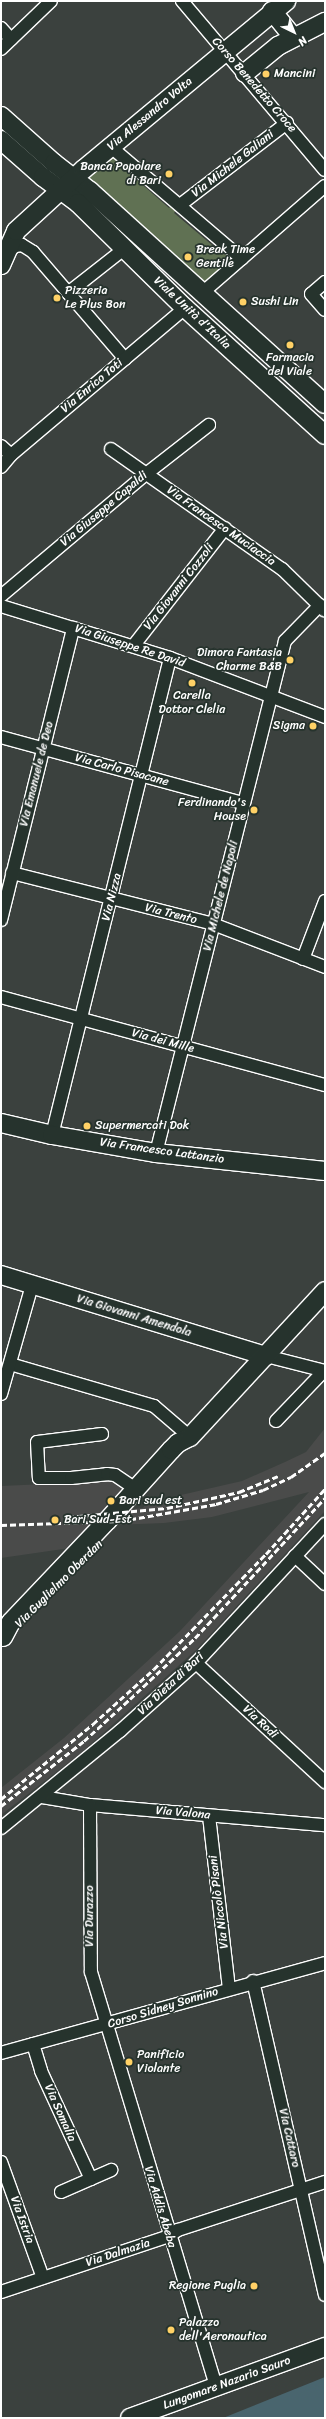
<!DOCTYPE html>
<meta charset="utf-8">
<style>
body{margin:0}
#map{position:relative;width:326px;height:2419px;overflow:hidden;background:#3b413e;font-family:Sriracha,sans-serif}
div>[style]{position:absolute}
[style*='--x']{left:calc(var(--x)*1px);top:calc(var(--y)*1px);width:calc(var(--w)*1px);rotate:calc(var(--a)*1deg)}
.built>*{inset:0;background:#4a4b4a}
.green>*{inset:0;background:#607153}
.water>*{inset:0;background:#49656e}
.roads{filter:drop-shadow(1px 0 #fff) drop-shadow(-1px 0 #fff) drop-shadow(0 1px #fff) drop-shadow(0 -1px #fff)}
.street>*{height:12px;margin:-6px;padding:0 6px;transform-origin:6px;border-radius:6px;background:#26332d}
.secondary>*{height:18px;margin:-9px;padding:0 9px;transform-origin:9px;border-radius:9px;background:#26332d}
.rail>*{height:3px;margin-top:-1.5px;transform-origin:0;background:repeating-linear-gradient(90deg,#fff 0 6px,transparent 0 9px)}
.dots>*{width:11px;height:11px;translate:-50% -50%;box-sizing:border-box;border:2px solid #26332d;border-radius:50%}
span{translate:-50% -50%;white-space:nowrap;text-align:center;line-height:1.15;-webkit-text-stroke:3.5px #26332d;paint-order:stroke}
.poi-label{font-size:12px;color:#fff}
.left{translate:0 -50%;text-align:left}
.right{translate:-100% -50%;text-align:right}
.street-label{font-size:12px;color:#fff}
.frame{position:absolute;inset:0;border:2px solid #fff;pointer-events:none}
.north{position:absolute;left:274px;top:12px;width:40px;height:40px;-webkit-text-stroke:3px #26332d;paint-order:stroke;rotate:137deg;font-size:11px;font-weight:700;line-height:16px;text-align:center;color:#fff}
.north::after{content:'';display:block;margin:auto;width:14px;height:18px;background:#fff;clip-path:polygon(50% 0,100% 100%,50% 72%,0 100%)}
</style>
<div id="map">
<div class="built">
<div style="clip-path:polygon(325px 1428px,325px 1511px,196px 1650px,81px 1753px,1px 1815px,1px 1788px,64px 1738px,180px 1631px,309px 1492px,212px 1517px,164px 1523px,89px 1526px,70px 1548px,1px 1558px,1px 1486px,112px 1481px,122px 1484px,130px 1490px,112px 1511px,143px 1508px,146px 1503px,242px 1481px,285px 1462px,306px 1452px)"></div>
</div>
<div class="green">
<div style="clip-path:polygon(114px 156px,123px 163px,121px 166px,169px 208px,172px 205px,177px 209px,174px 213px,218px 250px,220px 247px,229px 255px,231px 260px,205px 284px,87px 181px,87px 177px)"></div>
</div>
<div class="water">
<div style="clip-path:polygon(325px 2377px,325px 2418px,223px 2418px)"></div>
</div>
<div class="roads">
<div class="street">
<div style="--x:182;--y:1;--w:221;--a:49.8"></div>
<div style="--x:1;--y:28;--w:15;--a:48"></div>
<div style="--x:1;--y:49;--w:69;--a:-43.8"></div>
<div style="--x:111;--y:147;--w:172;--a:40.5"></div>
<div style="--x:180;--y:205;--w:135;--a:-37.5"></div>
<div style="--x:7;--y:253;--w:11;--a:-41"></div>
<div style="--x:15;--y:246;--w:7;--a:-8"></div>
<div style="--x:22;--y:245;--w:13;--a:32"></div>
<div style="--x:33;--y:252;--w:141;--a:49.3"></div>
<div style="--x:325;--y:282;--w:18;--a:139"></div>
<div style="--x:311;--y:294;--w:21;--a:49"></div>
<div style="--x:68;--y:293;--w:71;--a:-38.2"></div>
<div style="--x:201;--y:294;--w:164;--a:-41.1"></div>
<div style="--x:1;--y:446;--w:13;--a:42"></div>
<div style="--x:111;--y:449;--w:209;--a:35.1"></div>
<div style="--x:282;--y:569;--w:59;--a:44.3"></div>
<div style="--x:1;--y:467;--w:16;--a:-50"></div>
<div style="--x:11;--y:455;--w:228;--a:-40.2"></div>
<div style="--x:1;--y:596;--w:189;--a:-40.1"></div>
<div style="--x:146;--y:474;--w:80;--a:-37.9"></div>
<div style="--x:1;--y:606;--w:177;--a:17.1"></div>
<div style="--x:170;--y:658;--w:166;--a:20.8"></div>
<div style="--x:134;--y:645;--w:148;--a:-52.1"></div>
<div style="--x:1;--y:737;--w:251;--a:15.3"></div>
<div style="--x:12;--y:873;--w:207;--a:14.2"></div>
<div style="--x:213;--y:924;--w:120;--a:21"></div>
<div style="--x:1;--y:920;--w:301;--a:-76.1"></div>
<div style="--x:303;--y:959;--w:62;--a:-69.2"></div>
<div style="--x:1;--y:997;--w:336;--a:15.2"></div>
<div style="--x:52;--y:1135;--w:491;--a:-76.1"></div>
<div style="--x:156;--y:1153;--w:528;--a:-75.86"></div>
<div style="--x:285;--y:641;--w:50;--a:-45.8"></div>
<div style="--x:266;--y:1356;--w:61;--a:14.3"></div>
<div style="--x:10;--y:1364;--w:150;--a:16.3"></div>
<div style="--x:154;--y:1406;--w:48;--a:40.7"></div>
<div style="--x:1;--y:1394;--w:113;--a:-74.1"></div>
<div style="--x:276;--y:1421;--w:69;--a:-46.2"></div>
<div style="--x:102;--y:1434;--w:65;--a:173"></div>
<div style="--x:37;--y:1442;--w:36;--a:87"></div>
<div style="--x:39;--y:1478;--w:32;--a:0"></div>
<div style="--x:71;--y:1478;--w:36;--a:-6"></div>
<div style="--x:107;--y:1474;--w:8;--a:7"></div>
<div style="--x:115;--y:1475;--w:25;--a:34"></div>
<div style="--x:295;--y:1556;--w:41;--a:43"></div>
<div style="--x:196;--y:1663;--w:176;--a:42.7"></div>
<div style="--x:42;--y:1797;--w:49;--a:9.5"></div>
<div style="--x:90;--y:1805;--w:236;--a:4.9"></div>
<div style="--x:90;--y:1805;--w:167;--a:89.7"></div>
<div style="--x:91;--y:1972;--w:433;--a:73.2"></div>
<div style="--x:209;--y:1816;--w:173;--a:83.4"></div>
<div style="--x:1;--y:1828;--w:154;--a:-39.2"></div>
<div style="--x:120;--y:1731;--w:102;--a:-41.8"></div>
<div style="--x:196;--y:1663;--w:190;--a:-47.1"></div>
<div style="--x:253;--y:1981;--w:322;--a:77.1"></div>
<div style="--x:33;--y:2044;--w:28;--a:73"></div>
<div style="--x:41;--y:2071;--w:119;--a:65.2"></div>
<div style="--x:1;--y:2053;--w:336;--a:-15.5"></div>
<div style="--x:1;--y:2162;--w:123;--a:70.1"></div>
<div style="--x:61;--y:2192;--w:55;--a:-23.7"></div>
<div style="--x:1;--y:2292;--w:177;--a:-18.4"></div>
<div style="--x:169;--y:2236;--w:11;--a:-34"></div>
<div style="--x:178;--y:2230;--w:155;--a:-18.1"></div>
</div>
<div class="secondary">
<div style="--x:272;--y:11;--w:33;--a:51"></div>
<div style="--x:245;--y:73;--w:43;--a:-39.3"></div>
<div style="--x:278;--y:46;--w:53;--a:-27.1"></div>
<div style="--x:1;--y:116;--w:71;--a:41.6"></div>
<div style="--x:54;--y:163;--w:46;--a:37.9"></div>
<div style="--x:90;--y:191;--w:317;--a:42.2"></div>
<div style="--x:1;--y:140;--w:56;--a:41.4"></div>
<div style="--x:43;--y:177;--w:44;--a:36.6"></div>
<div style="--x:78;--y:203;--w:150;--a:44.5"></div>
<div style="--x:185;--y:308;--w:189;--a:42.2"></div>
<div style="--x:1;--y:265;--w:37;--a:-66"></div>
<div style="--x:16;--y:231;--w:92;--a:-42.4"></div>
<div style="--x:84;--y:169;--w:263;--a:-39.7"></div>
<div style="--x:1;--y:1123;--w:52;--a:13.2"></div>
<div style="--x:52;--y:1135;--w:106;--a:9.8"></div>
<div style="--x:156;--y:1153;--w:170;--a:6.1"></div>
<div style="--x:1;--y:1275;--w:277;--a:17"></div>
<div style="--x:3;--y:1637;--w:17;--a:-62"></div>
<div style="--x:11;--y:1622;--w:139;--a:-46.5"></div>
<div style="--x:107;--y:1521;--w:96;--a:-48"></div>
<div style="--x:171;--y:1450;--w:10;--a:-45"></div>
<div style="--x:178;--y:1443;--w:13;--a:-27"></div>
<div style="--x:190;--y:1437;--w:199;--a:-47.2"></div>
<div style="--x:130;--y:2418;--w:208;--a:-20"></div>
</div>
</div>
<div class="rail">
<div style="--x:68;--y:1517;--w:99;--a:-5.2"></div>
<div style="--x:167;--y:1508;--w:74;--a:-12.5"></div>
<div style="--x:239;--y:1492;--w:42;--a:-22.3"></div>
<div style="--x:1;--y:1525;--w:120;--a:-1.9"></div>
<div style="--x:121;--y:1521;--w:97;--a:-10.1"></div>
<div style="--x:216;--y:1504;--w:49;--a:-16.6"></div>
<div style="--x:263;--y:1490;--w:31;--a:-25"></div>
<div style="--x:291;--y:1477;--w:42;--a:-35.2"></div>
<div style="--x:1;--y:1799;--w:119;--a:-39.2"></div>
<div style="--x:93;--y:1724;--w:82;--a:-42"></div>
<div style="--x:154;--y:1669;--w:161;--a:-45.8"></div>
<div style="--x:266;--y:1554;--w:88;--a:-47.8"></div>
<div style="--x:1;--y:1806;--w:105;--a:-38.1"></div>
<div style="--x:84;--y:1741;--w:62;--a:-42.4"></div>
<div style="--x:130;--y:1699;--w:89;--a:-43.2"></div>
<div style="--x:195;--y:1638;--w:191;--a:-47.1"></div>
</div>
<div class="dots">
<div style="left:266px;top:74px;background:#ffd166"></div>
<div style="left:169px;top:174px;background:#ffd166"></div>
<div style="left:188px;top:257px;background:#ffd166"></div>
<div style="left:57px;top:298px;background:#ffd166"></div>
<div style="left:243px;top:302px;background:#ffd166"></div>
<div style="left:290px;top:345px;background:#ffd166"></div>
<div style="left:290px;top:660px;background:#ffd166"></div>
<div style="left:192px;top:683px;background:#ffd166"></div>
<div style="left:313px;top:726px;background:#ffd166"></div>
<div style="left:254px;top:810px;background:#ffd166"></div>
<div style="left:87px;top:1126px;background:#ffd166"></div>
<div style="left:111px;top:1501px;background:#ffd166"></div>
<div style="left:55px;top:1520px;background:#ffd166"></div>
<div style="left:129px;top:2062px;background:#ffd166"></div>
<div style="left:254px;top:2286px;background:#ffd166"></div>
<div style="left:171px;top:2330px;background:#ffd166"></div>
</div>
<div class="poi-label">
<span class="left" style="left:274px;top:74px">Mancini</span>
<span class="right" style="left:161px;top:174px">Banca Popolare<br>di Bari</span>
<span class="left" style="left:196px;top:257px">Break Time<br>Gentile</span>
<span class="left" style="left:65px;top:298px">Pizzeria<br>Le Plus Bon</span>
<span class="left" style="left:251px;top:302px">Sushi Lin</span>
<span style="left:290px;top:365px">Farmacia<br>del Viale</span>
<span class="right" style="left:282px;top:660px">Dimora Fantasia<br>Charme B&amp;B</span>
<span style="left:192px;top:703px">Carella<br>Dottor Clelia</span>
<span class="right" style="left:305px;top:726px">Sigma</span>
<span class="right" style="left:246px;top:810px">Ferdinando's<br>House</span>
<span class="left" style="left:95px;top:1126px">Supermercati Dok</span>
<span class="left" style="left:119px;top:1501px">Bari sud est</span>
<span class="left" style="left:64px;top:1520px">Bari Sud-Est</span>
<span class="left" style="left:137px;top:2062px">Panificio<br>Violante</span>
<span class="right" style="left:246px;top:2286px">Regione Puglia</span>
<span class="left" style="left:179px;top:2330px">Palazzo<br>dell'Aeronautica</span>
</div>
<div class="street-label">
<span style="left:254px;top:85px;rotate:49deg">Corso Benedetto Croce</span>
<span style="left:150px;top:114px;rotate:-40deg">Via Alessandro Volta</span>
<span style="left:233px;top:164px;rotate:-38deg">Via Michele Galiani</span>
<span style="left:192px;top:313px;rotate:43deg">Viale Unità d'Italia</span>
<span style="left:92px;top:386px;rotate:-40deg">Via Enrico Toti</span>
<span style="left:104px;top:509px;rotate:-40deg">Via Giuseppe Capaldi</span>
<span style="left:221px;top:526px;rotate:35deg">Via Francesco Muciaccia</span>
<span style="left:179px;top:587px;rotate:-52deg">Via Giovanni Cozzoli</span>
<span style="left:130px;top:646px;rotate:18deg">Via Giuseppe Re David</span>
<span style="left:122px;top:770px;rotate:15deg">Via Carlo Pisacane</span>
<span style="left:37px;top:774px;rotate:-76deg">Via Emanuele de Deo</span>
<span style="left:221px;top:896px;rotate:-76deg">Via Michele de Napoli</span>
<span style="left:112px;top:897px;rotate:-76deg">Via Nizza</span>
<span style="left:171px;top:914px;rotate:14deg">Via Trento</span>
<span style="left:163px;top:1041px;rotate:15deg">Via dei Mille</span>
<span style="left:162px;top:1151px;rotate:8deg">Via Francesco Lattanzio</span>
<span style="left:134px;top:1316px;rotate:17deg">Via Giovanni Amendola</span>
<span style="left:59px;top:1584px;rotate:-45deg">Via Guglielmo Oberdan</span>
<span style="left:171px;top:1684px;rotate:-43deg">Via Dieta di Bari</span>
<span style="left:260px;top:1722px;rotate:43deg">Via Rodi</span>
<span style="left:183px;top:1813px;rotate:5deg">Via Valona</span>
<span style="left:219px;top:1902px;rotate:-97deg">Via Niccolò Pisani</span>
<span style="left:90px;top:1916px;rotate:-90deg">Via Durazzo</span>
<span style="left:163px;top:2008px;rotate:-17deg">Corso Sidney Sonnino</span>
<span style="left:60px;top:2113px;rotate:66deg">Via Somalia</span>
<span style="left:289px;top:2138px;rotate:77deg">Via Cattaro</span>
<span style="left:160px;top:2207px;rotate:73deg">Via Addis Abeba</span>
<span style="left:22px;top:2220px;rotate:70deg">Via Istria</span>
<span style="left:118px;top:2253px;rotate:-18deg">Via Dalmazia</span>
<span style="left:227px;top:2383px;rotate:-20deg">Lungomare Nazario Sauro</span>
</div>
<div class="frame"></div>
<div class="north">N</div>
</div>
